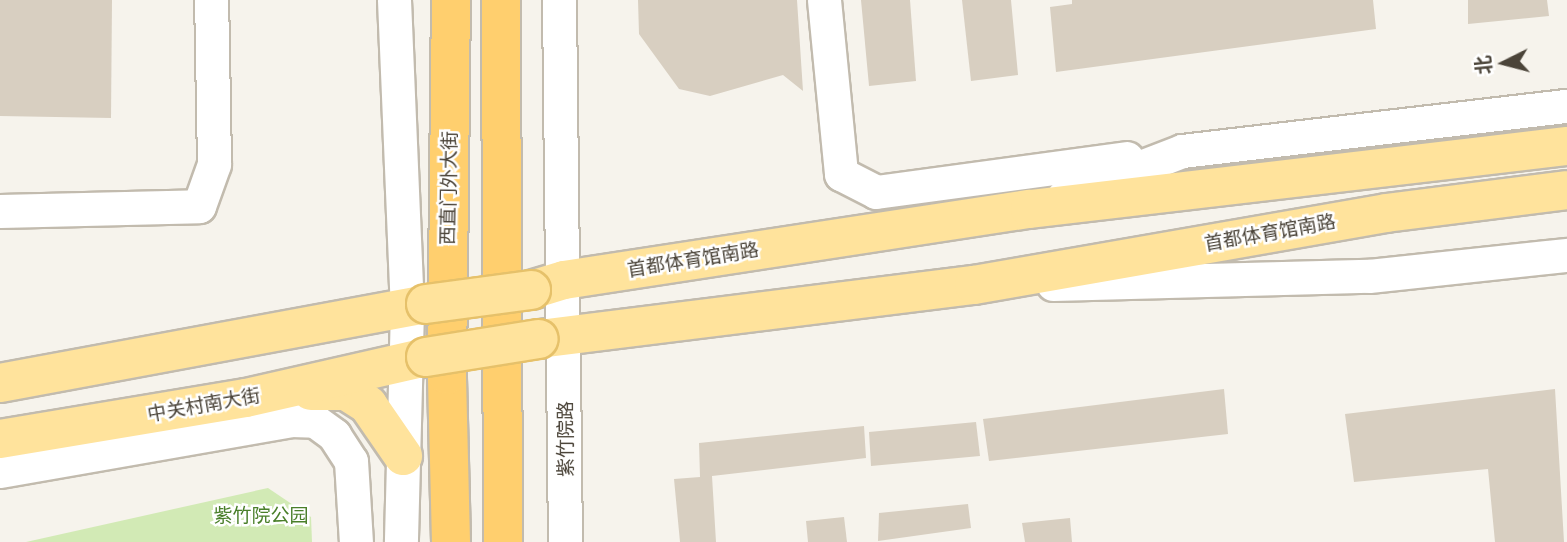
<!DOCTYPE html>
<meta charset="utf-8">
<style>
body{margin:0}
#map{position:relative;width:1567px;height:542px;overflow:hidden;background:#f6f3ec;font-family:"DejaVu Sans","Noto Sans SC",sans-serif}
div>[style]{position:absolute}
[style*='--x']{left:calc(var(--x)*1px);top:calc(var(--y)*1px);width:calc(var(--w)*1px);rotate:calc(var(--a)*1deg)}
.green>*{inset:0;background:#d2eab5}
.building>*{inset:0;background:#d8cfc1}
.roads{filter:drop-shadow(2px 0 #c2bbae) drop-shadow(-2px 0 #c2bbae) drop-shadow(0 2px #c2bbae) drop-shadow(0 -2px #c2bbae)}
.minor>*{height:33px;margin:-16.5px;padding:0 16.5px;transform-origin:16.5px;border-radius:16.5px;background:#fff}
.major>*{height:38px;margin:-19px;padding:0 19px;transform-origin:19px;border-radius:19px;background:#ffe39c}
.highway>*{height:38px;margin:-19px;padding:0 19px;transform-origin:19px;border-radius:19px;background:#ffcf6e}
.bridges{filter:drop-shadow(2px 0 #e6c16a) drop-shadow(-2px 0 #e6c16a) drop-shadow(0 2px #e6c16a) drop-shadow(0 -2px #e6c16a)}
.major-bridge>*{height:38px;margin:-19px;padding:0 19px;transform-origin:19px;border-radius:19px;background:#ffe39c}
span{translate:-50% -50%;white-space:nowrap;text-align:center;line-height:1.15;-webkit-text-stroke:5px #fff;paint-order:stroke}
.street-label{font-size:19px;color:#4b4439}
.park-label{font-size:19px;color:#4a7f2a}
.north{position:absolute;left:1469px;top:28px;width:70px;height:70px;-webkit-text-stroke:5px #fff;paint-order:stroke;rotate:264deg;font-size:19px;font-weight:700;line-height:28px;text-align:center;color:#4b4439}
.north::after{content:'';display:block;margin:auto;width:24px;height:32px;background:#4b4439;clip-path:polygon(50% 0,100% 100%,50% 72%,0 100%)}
</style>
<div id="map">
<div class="green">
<div style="clip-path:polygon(268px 488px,311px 517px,312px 542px,26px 542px)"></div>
</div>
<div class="building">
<div style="clip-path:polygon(0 0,112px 0,111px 118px,0 116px)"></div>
<div style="clip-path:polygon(638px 0,797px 0,803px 91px,783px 75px,710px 96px,679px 89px,639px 34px)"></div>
<div style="clip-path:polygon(861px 0,910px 0,916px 81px,869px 86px)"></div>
<div style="clip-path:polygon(962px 0,1011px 0,1018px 75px,971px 81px)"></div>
<div style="clip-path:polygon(1072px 0,1373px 0,1376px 29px,1056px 72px,1050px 7px,1072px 4px)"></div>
<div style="clip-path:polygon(1468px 0,1547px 0,1549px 16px,1468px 24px)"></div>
<div style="clip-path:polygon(1224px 389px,1228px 434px,989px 461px,983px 419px)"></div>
<div style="clip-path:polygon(1555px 389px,1564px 542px,1495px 542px,1488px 469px,1354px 482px,1345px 414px)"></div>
<div style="clip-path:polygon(976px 422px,980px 456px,871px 466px,869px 432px)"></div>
<div style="clip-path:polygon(864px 426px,866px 458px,712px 476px,716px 542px,680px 542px,674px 479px,700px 477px,699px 443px)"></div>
<div style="clip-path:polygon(968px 504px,971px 528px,878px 541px,879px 513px)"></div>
<div style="clip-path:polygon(844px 517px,847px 542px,808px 542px,806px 521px)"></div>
<div style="clip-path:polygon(1070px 518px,1072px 542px,1025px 542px,1022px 523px)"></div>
</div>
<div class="roads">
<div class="minor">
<div style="--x:394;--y:0;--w:309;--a:87.6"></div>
<div style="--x:407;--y:309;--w:233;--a:91.5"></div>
<div style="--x:559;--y:0;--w:542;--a:89.37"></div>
<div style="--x:824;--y:0;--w:175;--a:84.4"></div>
<div style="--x:841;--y:174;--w:39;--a:27"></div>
<div style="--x:876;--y:192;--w:253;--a:-7.7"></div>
<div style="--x:1063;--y:197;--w:128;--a:-21.1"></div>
<div style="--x:1182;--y:151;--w:388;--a:-6.7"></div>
<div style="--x:0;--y:211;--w:199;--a:-1.4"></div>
<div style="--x:199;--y:206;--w:45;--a:-70.3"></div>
<div style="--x:214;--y:164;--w:164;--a:-91"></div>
<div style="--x:1053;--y:284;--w:316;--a:-1.5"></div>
<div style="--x:1369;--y:276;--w:199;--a:-6.1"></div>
<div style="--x:0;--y:471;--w:295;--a:-9.9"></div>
<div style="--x:291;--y:420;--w:24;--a:2"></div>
<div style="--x:315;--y:421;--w:24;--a:36"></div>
<div style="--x:334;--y:435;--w:31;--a:57"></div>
<div style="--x:351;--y:461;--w:81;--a:86.5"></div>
</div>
<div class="major">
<div style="--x:531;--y:290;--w:34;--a:-17"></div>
<div style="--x:564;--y:280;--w:471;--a:-8.7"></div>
<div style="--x:1030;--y:209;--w:541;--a:-6.69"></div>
<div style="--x:539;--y:339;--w:438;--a:-7.1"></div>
<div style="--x:974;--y:285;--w:418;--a:-9.9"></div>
<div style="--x:1386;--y:213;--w:182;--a:-7.2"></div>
<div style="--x:0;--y:383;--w:433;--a:-10.5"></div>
<div style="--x:311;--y:391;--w:35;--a:0"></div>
<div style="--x:346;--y:391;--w:26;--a:32"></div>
<div style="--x:368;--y:405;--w:62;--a:55.5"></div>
<div style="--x:0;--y:439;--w:249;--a:-9.5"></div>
<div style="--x:246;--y:398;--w:185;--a:-12.8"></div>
</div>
<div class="highway">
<div style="--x:501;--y:0;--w:542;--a:89.79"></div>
<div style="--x:451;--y:542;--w:167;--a:-91.4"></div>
<div style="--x:447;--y:375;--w:375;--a:-89.4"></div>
</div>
</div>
<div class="bridges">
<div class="major-bridge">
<div style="--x:426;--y:304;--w:106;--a:-7.6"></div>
<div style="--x:426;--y:357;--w:114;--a:-9.1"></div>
</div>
</div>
<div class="street-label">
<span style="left:449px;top:188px;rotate:-89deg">西直门外大街</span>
<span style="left:1270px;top:233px;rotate:-10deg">首都体育馆南路</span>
<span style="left:693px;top:260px;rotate:-9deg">首都体育馆南路</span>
<span style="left:204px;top:405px;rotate:-10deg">中关村南大街</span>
<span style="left:566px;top:439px;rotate:-90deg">紫竹院路</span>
</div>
<div class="park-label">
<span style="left:261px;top:516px">紫竹院公园</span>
</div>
<div class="north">北</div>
</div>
